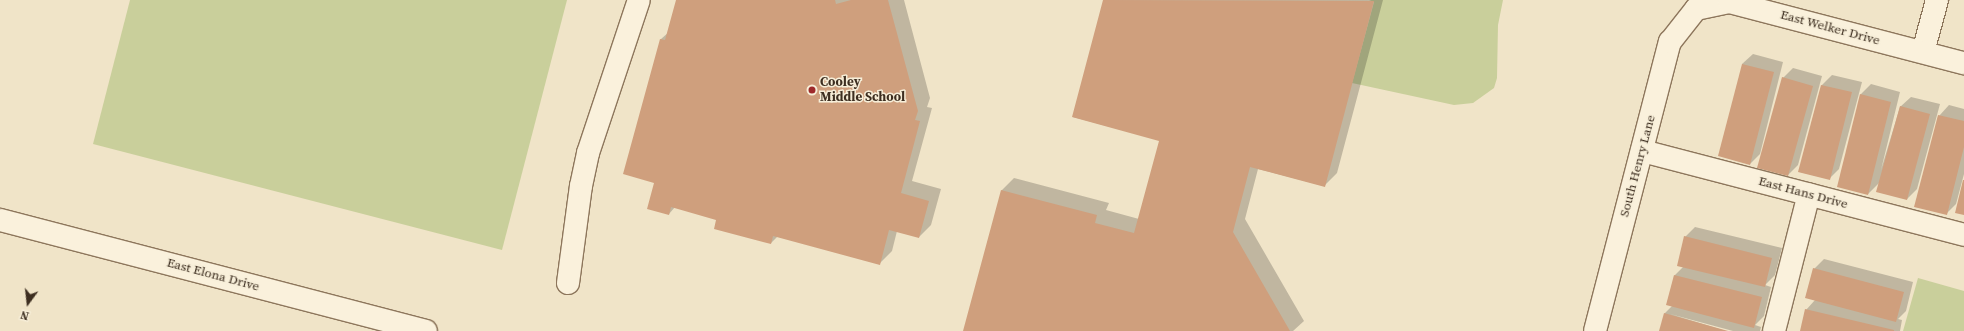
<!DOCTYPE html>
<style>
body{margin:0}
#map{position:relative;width:1964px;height:331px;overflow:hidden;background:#f0e4c8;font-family:"Source Serif 4",serif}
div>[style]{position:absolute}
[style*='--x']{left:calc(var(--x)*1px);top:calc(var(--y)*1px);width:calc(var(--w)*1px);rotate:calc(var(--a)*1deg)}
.green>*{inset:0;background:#c9cf9b}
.shadow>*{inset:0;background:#0003}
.building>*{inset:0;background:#cf9f7d}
.roads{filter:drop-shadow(1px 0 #8d765c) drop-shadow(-1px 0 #8d765c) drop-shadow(0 1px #8d765c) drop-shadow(0 -1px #8d765c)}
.minor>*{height:22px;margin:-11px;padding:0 11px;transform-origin:11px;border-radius:11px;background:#faf1dc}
.dots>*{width:11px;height:11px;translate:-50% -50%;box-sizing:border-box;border:2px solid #f7eed8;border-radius:50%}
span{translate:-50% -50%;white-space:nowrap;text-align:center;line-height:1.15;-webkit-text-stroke:3px #f7eed8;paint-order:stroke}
.street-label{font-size:13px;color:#3d2e20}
.poi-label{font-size:13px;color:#3d2e20;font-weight:700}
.left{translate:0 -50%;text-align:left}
.north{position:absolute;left:8px;top:283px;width:40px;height:40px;-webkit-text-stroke:3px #f7eed8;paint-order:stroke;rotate:195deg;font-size:11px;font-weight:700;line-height:16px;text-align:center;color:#3d2e20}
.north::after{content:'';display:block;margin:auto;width:14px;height:18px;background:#3d2e20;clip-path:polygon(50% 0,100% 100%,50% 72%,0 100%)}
</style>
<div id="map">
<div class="green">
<div style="clip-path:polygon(130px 0,567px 0,502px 250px,93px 144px)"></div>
<div style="clip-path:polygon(1369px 0,1503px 0,1498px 25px,1497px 78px,1494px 88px,1473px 103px,1454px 105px,1352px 83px,1374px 2px)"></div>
<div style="clip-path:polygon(1918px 278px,1964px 291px,1964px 331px,1903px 331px)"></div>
</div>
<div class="shadow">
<div style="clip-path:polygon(677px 0,904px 0,930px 98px,927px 107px,932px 108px,912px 181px,941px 189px,931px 225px,919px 237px,897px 231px,892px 251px,879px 264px,778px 236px,771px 243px,717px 219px,675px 207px,669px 214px,661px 39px,669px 32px)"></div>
<div style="clip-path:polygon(1104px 0,1383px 0,1337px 173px,1324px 186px,1258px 169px,1245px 219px,1304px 321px,1293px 331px,964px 331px,1002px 190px,1014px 178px,1109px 203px,1106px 210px,1139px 219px,1160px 140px,1073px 117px)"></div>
<div style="clip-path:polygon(1753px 54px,1783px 62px,1760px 154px,1750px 164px,1742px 64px)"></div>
<div style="clip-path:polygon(1793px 68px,1822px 76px,1798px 165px,1788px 175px,1783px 78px)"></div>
<div style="clip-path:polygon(1832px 75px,1862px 82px,1839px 169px,1829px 179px,1800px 172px,1822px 85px)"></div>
<div style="clip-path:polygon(1871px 84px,1900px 92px,1881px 170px,1900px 107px,1911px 97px,1940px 104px,1917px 189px,1907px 199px,1880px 182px,1868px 194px,1861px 94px)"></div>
<div style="clip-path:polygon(1949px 105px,1964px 109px,1964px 174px,1956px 204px,1946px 214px,1939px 116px)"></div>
<div style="clip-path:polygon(1695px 227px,1782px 248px,1775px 275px,1765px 285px,1771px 287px,1764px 316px,1755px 325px,1761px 327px,1760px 331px,1733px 331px,1670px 314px,1726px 331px,1660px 331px,1665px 313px,1672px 306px,1675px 275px,1684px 266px,1685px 237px)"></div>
<div style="clip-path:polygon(1824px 259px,1913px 282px,1906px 311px,1898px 319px,1902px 320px,1900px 331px,1801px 331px,1806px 310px,1815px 300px,1814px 269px)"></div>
</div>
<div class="building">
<div style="clip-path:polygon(676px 0,835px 0,836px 4px,851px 0,888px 0,918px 111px,915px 120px,920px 121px,901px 193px,929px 201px,919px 238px,889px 230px,880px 265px,773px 236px,771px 244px,714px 229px,716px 220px,671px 207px,669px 215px,647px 209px,654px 183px,623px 174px,660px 39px,665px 40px)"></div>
<div style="clip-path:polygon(1103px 0,1374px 1px,1325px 187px,1250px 167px,1233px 232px,1290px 331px,963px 331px,1001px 190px,1097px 215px,1095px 223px,1134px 233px,1159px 141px,1072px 117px)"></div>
<div style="clip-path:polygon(1742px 64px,1774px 72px,1750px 165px,1718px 156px)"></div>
<div style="clip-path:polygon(1782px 77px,1813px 86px,1788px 176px,1757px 168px)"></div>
<div style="clip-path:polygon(1821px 85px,1852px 92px,1830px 180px,1798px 172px)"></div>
<div style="clip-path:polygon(1860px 94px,1891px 102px,1868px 195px,1837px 187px)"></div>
<div style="clip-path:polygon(1900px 106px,1930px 114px,1907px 200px,1876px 192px)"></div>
<div style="clip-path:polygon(1938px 115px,1964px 121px,1964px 147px,1947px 215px,1914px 207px)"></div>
<div style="clip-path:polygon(1963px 180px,1964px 180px,1964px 215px,1955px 213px)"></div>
<div style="clip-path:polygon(1684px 236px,1772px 258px,1765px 287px,1677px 266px)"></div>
<div style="clip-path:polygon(1813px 268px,1904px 292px,1896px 322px,1805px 298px)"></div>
<div style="clip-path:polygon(1674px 275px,1762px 297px,1754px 328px,1666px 305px)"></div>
<div style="clip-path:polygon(1805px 309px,1894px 330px,1894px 331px,1800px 331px)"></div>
<div style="clip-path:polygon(1664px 313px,1728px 331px,1659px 331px)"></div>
</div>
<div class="roads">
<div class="minor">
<div style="--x:1923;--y:52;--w:54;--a:-74.9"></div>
<div style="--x:1642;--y:151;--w:333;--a:14.6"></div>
<div style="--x:0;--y:220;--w:440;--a:14.6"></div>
<div style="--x:568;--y:283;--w:98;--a:-82.4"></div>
<div style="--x:581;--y:186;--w:34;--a:-78"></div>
<div style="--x:588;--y:153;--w:161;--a:-71.6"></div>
<div style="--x:1595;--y:331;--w:299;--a:-75.5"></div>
<div style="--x:1670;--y:42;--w:42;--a:-51.8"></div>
<div style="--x:1696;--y:9;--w:34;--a:-12"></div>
<div style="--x:1729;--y:2;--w:243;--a:14.6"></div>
<div style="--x:1774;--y:331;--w:141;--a:-75.7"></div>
</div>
</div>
<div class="dots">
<div style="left:812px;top:90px;background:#9e2a2b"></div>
</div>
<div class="street-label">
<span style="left:1830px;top:28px;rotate:15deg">East Welker Drive</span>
<span style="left:1638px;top:166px;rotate:-75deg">South Henry Lane</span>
<span style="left:1803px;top:193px;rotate:15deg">East Hans Drive</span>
<span style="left:213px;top:275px;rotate:15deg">East Elona Drive</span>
</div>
<div class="poi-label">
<span class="left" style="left:820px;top:90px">Cooley<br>Middle School</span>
</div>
<div class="north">N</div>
</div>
